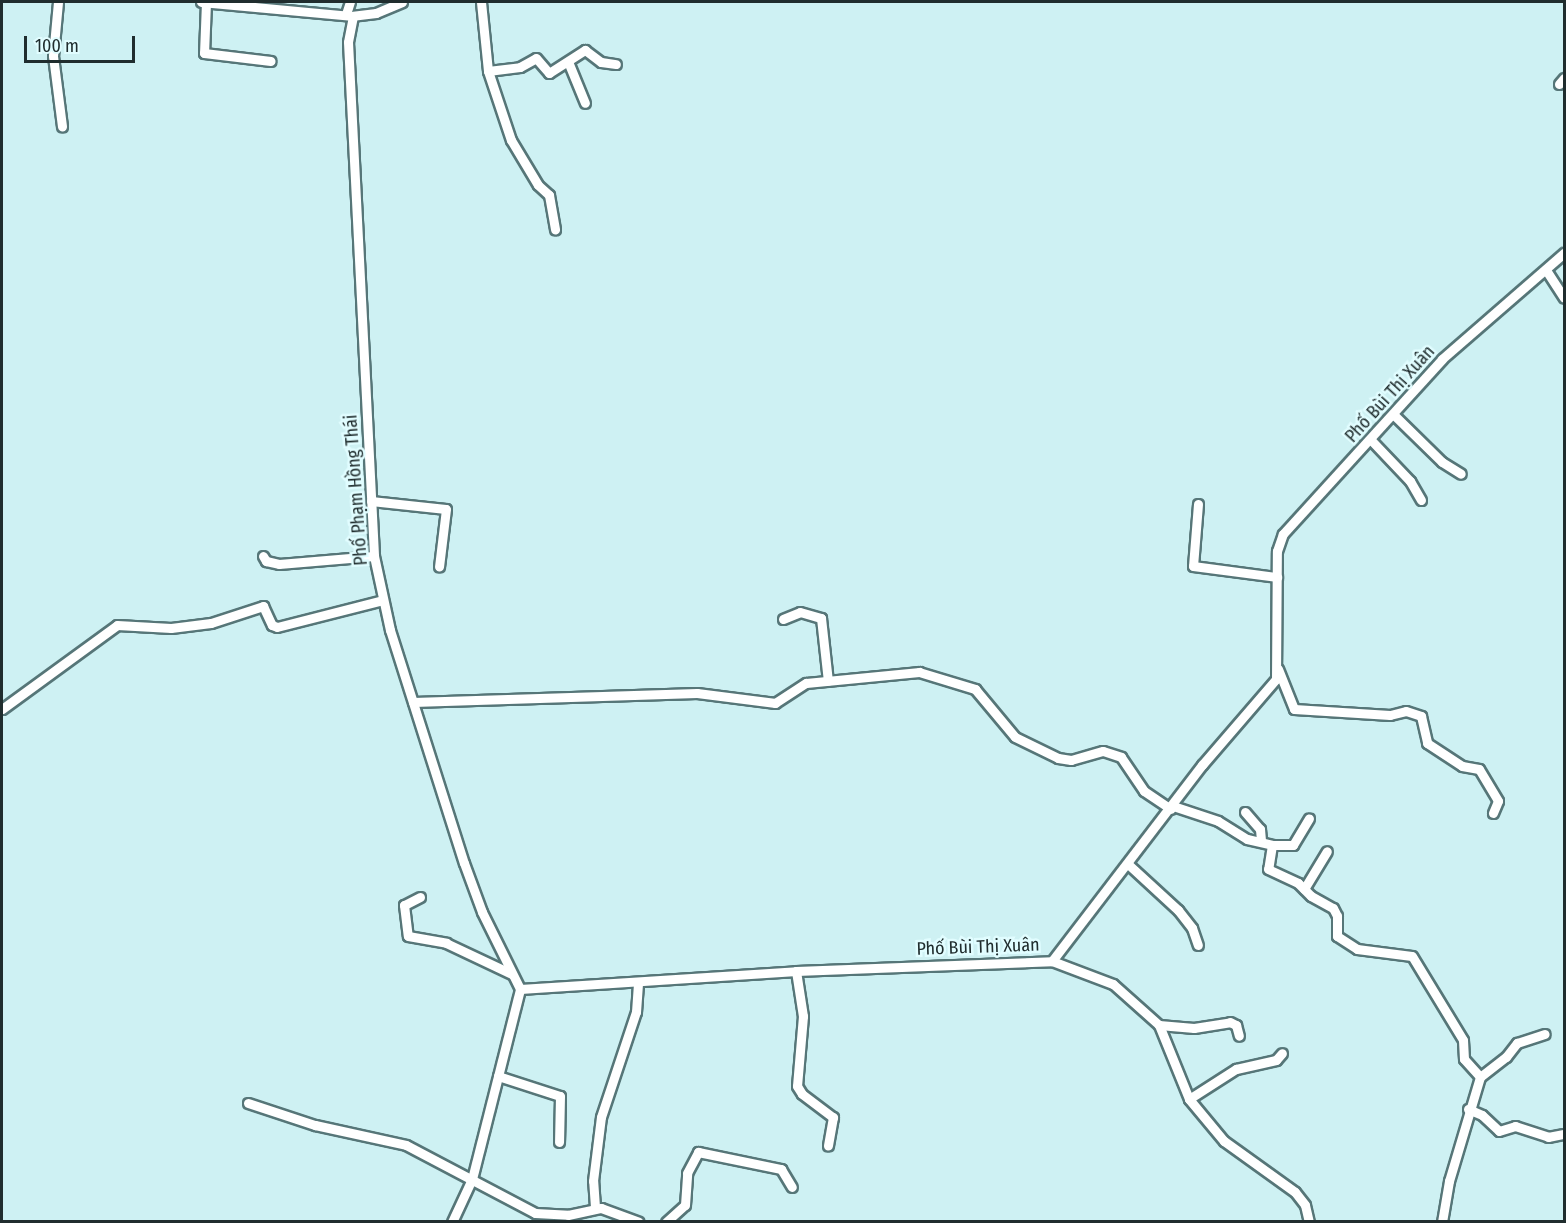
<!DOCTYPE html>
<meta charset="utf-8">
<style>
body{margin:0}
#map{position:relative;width:1566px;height:1223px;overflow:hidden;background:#cef1f3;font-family:"Fira Sans Condensed",sans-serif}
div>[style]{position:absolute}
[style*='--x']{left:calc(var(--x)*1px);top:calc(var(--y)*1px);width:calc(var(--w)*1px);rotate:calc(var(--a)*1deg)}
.roads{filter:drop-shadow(2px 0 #567678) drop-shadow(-2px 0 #567678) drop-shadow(0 2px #567678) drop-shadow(0 -2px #567678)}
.minor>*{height:9px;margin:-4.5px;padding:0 4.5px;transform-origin:4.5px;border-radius:4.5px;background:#fff}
span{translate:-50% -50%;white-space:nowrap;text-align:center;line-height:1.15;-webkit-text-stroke:5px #e1fdff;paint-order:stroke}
.street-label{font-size:18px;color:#202d2e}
.frame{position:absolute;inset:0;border:3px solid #202d2e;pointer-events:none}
.scale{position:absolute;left:24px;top:36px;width:111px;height:27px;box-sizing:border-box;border:3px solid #202d2e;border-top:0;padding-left:8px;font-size:18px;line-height:21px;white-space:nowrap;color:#202d2e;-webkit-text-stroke:4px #e1fdff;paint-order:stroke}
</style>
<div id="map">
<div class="roads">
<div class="minor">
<div style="--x:58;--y:2;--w:54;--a:95.3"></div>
<div style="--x:53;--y:56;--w:71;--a:82.7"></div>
<div style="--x:201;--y:2;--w:153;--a:5.3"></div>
<div style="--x:206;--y:2;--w:51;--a:92.2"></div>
<div style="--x:204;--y:53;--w:67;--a:6.8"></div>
<div style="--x:402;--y:2;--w:28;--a:157"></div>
<div style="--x:376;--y:13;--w:23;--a:173"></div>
<div style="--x:353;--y:16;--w:26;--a:101"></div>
<div style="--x:348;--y:42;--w:515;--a:87.1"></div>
<div style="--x:374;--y:556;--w:76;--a:77.8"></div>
<div style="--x:390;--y:630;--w:244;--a:72.4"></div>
<div style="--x:464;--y:863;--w:52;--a:69.8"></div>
<div style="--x:482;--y:912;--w:86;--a:63.7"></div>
<div style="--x:481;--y:2;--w:69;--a:84.2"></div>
<div style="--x:488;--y:71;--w:73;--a:71.6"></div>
<div style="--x:511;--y:140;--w:52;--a:59"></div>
<div style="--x:538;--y:185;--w:15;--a:42"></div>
<div style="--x:549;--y:195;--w:35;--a:80"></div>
<div style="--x:346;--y:14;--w:13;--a:-72"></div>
<div style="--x:569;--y:64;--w:42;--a:67.7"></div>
<div style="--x:488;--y:71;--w:32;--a:-7"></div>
<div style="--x:520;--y:67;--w:18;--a:-29"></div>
<div style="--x:536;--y:58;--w:20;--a:49"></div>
<div style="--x:549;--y:73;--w:43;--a:-32.6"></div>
<div style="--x:585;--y:50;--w:20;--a:37"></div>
<div style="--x:601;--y:62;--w:15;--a:8"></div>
<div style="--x:1559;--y:84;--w:8;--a:-50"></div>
<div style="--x:1546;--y:270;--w:33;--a:57"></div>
<div style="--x:1394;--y:415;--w:67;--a:44.4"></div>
<div style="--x:1442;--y:462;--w:22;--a:32"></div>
<div style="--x:1371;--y:440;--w:57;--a:46.4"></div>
<div style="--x:1410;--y:481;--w:22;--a:60"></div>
<div style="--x:371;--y:501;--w:75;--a:6.1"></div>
<div style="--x:446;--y:509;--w:58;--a:96.9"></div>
<div style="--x:1198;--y:504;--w:62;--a:94.6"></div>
<div style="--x:1193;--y:566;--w:85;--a:7.5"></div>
<div style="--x:263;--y:556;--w:6;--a:59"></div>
<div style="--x:266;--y:561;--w:13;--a:13"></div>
<div style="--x:279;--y:564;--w:95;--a:-4.8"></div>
<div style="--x:783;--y:619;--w:18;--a:-22"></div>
<div style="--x:800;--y:612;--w:22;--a:16"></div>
<div style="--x:821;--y:618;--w:63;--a:83.7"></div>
<div style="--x:1278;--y:669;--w:43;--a:68.2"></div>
<div style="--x:1294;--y:709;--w:96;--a:3.6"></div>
<div style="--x:1390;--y:715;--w:16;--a:-14"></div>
<div style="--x:1406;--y:711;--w:16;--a:18"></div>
<div style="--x:1421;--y:716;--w:28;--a:77"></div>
<div style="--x:1427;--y:743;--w:42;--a:33.3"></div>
<div style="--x:1462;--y:766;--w:17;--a:10"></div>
<div style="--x:1479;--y:769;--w:37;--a:59"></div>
<div style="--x:1498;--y:801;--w:13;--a:113"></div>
<div style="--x:413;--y:702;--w:284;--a:-1.8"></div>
<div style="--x:697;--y:693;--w:79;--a:7.3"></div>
<div style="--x:775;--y:703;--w:37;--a:-33"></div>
<div style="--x:806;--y:683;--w:114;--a:-5.6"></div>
<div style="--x:919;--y:672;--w:59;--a:16.9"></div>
<div style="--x:975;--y:689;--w:62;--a:50.2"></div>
<div style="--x:1015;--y:737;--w:48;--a:26"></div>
<div style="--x:1058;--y:758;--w:13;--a:9"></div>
<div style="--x:1071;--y:760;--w:33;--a:-16"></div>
<div style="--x:1103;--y:751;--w:19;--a:18"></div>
<div style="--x:1121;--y:757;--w:41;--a:55.9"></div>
<div style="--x:1144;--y:791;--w:32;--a:34"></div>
<div style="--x:2;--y:709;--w:142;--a:-36.1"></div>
<div style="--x:117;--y:625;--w:54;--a:3.2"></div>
<div style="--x:171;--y:628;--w:40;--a:-7.1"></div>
<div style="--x:211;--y:623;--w:55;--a:-18.1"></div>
<div style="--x:263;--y:606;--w:21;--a:65"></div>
<div style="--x:272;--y:625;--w:5;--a:22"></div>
<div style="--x:277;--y:627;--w:109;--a:-14.3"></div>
<div style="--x:1173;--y:806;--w:47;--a:18.4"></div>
<div style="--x:1218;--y:821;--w:34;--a:32"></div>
<div style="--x:1247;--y:839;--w:26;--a:13"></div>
<div style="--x:1272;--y:845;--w:21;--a:0"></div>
<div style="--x:1293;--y:845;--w:31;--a:-59"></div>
<div style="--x:1245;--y:812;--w:23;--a:49"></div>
<div style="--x:1260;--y:829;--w:11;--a:85"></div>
<div style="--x:1272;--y:845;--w:24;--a:99"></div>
<div style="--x:1268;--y:869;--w:33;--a:25"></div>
<div style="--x:1298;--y:883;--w:18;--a:45"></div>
<div style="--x:1311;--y:896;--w:25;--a:29"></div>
<div style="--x:1333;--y:908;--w:9;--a:63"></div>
<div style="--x:1337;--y:916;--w:20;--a:90"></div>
<div style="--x:1337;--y:936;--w:24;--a:33"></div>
<div style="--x:1357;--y:949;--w:55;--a:7.3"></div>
<div style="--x:1412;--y:956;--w:98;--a:58.7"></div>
<div style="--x:1463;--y:1040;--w:19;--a:87"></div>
<div style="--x:1464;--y:1059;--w:24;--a:48"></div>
<div style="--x:1129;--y:865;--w:67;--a:42.6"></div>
<div style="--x:1178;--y:910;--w:23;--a:52"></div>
<div style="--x:1192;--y:928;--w:18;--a:71"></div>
<div style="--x:1304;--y:889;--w:44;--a:-58.8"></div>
<div style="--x:420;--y:897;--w:18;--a:153"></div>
<div style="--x:404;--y:905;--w:31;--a:83"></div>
<div style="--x:408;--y:936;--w:39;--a:10"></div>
<div style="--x:446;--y:943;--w:73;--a:25.2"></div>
<div style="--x:1052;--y:961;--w:65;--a:20.7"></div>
<div style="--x:1113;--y:984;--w:62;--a:41.7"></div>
<div style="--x:1159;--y:1025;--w:80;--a:67.9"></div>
<div style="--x:1189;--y:1099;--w:55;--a:50.2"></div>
<div style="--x:1224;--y:1141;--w:87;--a:35.7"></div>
<div style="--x:1295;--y:1192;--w:16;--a:52"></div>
<div style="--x:1305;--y:1205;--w:17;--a:77"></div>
<div style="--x:796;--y:971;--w:46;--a:81.2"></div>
<div style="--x:803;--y:1016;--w:70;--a:94.9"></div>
<div style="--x:797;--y:1086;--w:9;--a:58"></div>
<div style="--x:802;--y:1094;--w:39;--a:37"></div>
<div style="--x:833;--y:1117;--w:29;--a:100"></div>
<div style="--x:520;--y:989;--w:277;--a:-3.7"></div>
<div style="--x:796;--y:971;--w:256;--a:-2.2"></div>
<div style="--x:1052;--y:961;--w:247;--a:-52.6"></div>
<div style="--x:1202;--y:765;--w:113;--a:-49.3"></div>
<div style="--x:1276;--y:679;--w:128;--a:-89.6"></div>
<div style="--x:1277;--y:551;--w:18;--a:-71"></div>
<div style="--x:1283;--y:534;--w:236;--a:-47.7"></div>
<div style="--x:1442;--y:359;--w:162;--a:-41"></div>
<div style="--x:1159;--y:1025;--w:35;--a:5"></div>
<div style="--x:1194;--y:1028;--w:36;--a:-9"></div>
<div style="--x:1230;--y:1022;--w:7;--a:27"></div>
<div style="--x:1236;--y:1025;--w:11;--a:75"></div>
<div style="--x:498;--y:1076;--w:65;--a:17.9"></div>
<div style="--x:560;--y:1096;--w:46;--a:91.2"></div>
<div style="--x:1189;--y:1099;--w:56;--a:-32.6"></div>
<div style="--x:1236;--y:1069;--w:41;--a:-12.7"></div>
<div style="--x:1276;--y:1060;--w:9;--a:-49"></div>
<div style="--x:248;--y:1103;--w:71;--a:18.2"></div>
<div style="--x:315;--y:1125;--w:93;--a:12.4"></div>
<div style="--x:406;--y:1145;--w:146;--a:27.8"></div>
<div style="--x:535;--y:1213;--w:33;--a:3"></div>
<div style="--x:568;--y:1215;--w:34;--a:-12"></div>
<div style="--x:601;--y:1208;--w:40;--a:20.2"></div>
<div style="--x:1468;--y:1109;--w:15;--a:23"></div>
<div style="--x:1482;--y:1115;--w:23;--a:43"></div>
<div style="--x:1499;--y:1131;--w:17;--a:-17"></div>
<div style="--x:1515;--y:1126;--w:35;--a:18"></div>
<div style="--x:1548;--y:1137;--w:16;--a:-11"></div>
<div style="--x:595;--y:1207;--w:26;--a:-94"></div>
<div style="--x:593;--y:1181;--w:64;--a:-82.9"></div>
<div style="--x:601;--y:1117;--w:111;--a:-71.6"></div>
<div style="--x:636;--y:1012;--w:30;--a:-86"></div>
<div style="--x:452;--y:1222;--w:47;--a:-65.1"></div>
<div style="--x:472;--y:1179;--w:196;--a:-75.8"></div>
<div style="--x:666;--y:1222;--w:25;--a:-42"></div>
<div style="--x:685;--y:1205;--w:32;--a:-86"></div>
<div style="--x:687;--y:1173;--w:24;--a:-62"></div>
<div style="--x:698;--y:1152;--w:85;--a:11.6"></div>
<div style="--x:781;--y:1169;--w:21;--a:59"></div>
<div style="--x:1442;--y:1222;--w:42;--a:-80.3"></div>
<div style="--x:1449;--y:1181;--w:109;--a:-73.4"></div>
<div style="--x:1480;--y:1077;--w:33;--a:-38"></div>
<div style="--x:1506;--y:1057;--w:18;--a:-52"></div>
<div style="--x:1517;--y:1043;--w:29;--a:-18"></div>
</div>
</div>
<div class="street-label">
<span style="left:1390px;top:394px;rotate:-48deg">Phố Bùi Thị Xuân</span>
<span style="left:356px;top:490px;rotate:-94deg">Phố Phạm Hồng Thái</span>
<span style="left:978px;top:947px;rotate:-2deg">Phố Bùi Thị Xuân</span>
</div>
<div class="frame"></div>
<div class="scale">100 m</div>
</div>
